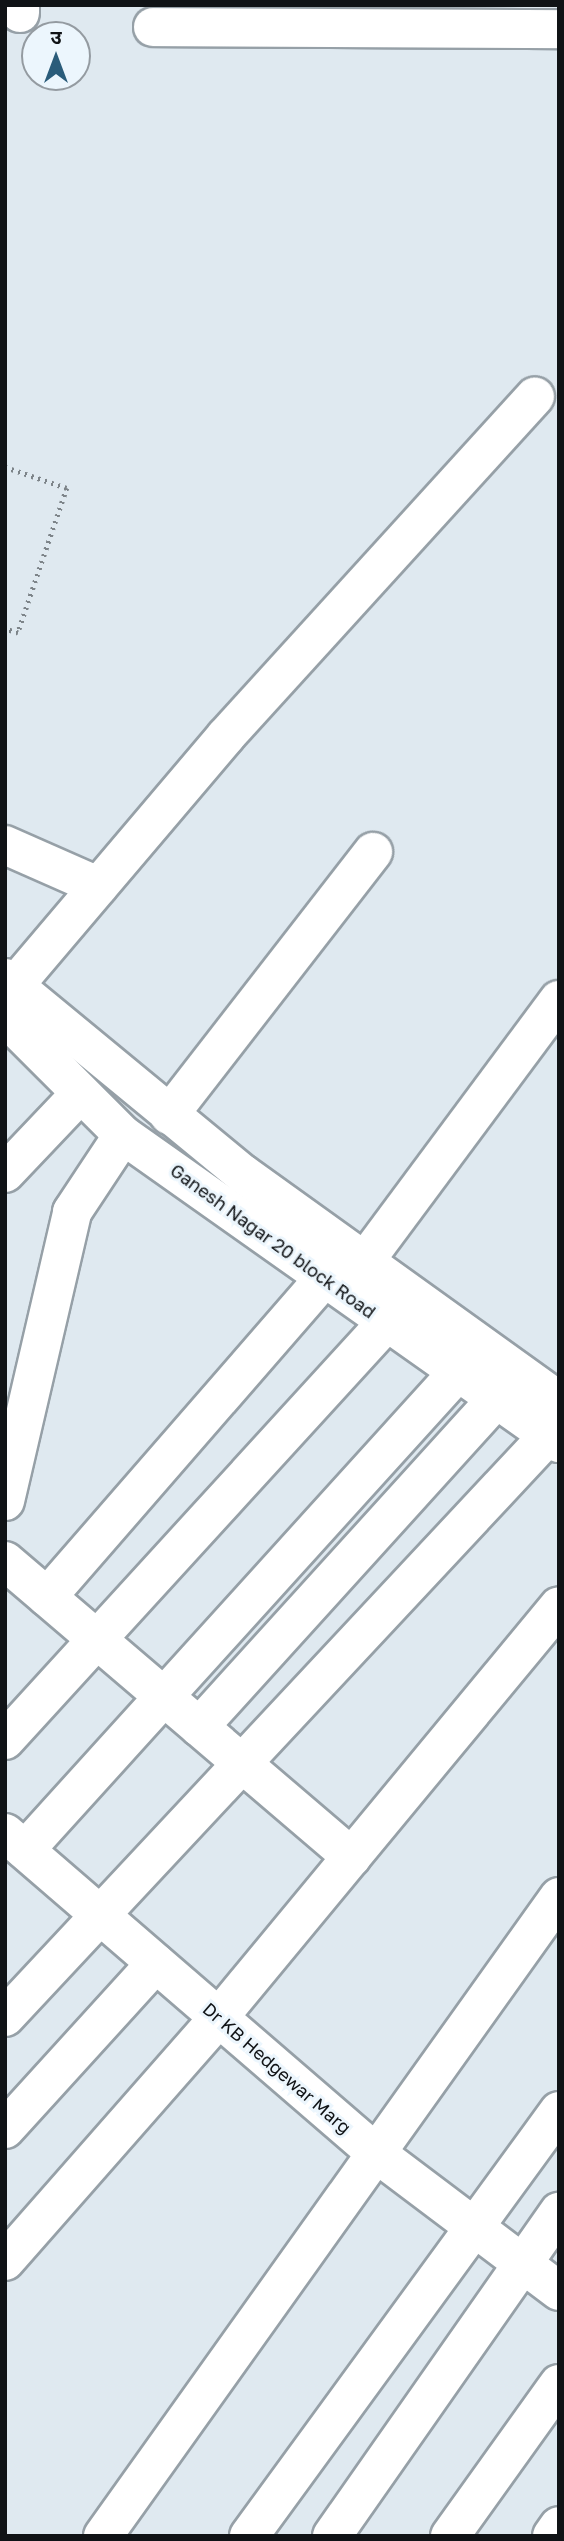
<!DOCTYPE html>
<meta charset="utf-8">
<style>
body{margin:0}
#map{position:relative;width:564px;height:2541px;overflow:hidden;background:#dfe9f0;font-family:"Golos Text","Noto Sans Devanagari",sans-serif}
div>[style]{position:absolute}
[style*='--x']{left:calc(var(--x)*1px);top:calc(var(--y)*1px);width:calc(var(--w)*1px);rotate:calc(var(--a)*1deg)}
.path>*{height:4.5px;margin-top:-2.25px;transform-origin:0;background:repeating-linear-gradient(90deg,#7d8489 0 2px,transparent 0 7px)}
.roads{filter:drop-shadow(2px 0 #96a0a7) drop-shadow(-2px 0 #96a0a7) drop-shadow(0 2px #96a0a7) drop-shadow(0 -2px #96a0a7)}
.minor>*{height:38px;margin:-19px;padding:0 19px;transform-origin:19px;border-radius:19px;background:#fff}
span{translate:-50% -50%;white-space:nowrap;text-align:center;line-height:1.15;-webkit-text-stroke:6px #ecf6fd;paint-order:stroke}
.street-label{font-size:18px;color:#101316}
.frame{position:absolute;inset:0;border:7px solid #101316;pointer-events:none}
.north{position:absolute;left:21px;top:21px;width:70px;height:70px;box-sizing:border-box;background:#ecf6fd;border:2px solid #949ba1;border-radius:50%;rotate:0deg;font-size:19px;font-weight:700;line-height:28px;text-align:center;color:#101316}
.north::after{content:'';display:block;margin:auto;width:24px;height:32px;background:#2a5c7a;clip-path:polygon(50% 0,100% 100%,50% 72%,0 100%)}
</style>
<div id="map">
<div class="path">
<div style="--x:5;--y:467;--w:65;--a:18.7"></div>
<div style="--x:67;--y:488;--w:153;--a:108.7"></div>
<div style="--x:18;--y:633;--w:14;--a:-163"></div>
</div>
<div class="roads">
<div class="minor">
<div style="--x:20;--y:13;--w:8;--a:-90"></div>
<div style="--x:153;--y:27;--w:406;--a:0.3"></div>
<div style="--x:5;--y:845;--w:102;--a:23.8"></div>
<div style="--x:5;--y:978;--w:308;--a:39.5"></div>
<div style="--x:243;--y:1174;--w:389;--a:35.7"></div>
<div style="--x:14;--y:986;--w:328;--a:-49.7"></div>
<div style="--x:226;--y:736;--w:459;--a:-47.7"></div>
<div style="--x:5;--y:1017;--w:167;--a:45"></div>
<div style="--x:123;--y:1135;--w:534;--a:35.24"></div>
<div style="--x:169;--y:1115;--w:333;--a:-52.2"></div>
<div style="--x:5;--y:1173;--w:110;--a:-46.5"></div>
<div style="--x:350;--y:1281;--w:350;--a:-53.4"></div>
<div style="--x:5;--y:1501;--w:297;--a:-76.9"></div>
<div style="--x:72;--y:1212;--w:92;--a:-56.5"></div>
<div style="--x:5;--y:1561;--w:456;--a:40.5"></div>
<div style="--x:47;--y:1597;--w:422;--a:-49"></div>
<div style="--x:199;--y:1727;--w:442;--a:-47.8"></div>
<div style="--x:5;--y:1740;--w:563;--a:-47.59"></div>
<div style="--x:5;--y:1833;--w:490;--a:40.8"></div>
<div style="--x:376;--y:2153;--w:229;--a:37"></div>
<div style="--x:25;--y:1850;--w:645;--a:-47.83"></div>
<div style="--x:5;--y:2017;--w:795;--a:-46.94"></div>
<div style="--x:5;--y:2129;--w:224;--a:-47.7"></div>
<div style="--x:5;--y:2261;--w:325;--a:-48.7"></div>
<div style="--x:219;--y:2017;--w:533;--a:-50.4"></div>
<div style="--x:103;--y:2536;--w:785;--a:-54.49"></div>
<div style="--x:249;--y:2536;--w:526;--a:-53.89"></div>
<div style="--x:332;--y:2536;--w:396;--a:-55"></div>
<div style="--x:450;--y:2536;--w:187;--a:-54.4"></div>
<div style="--x:552;--y:2536;--w:12;--a:-55"></div>
</div>
</div>
<div class="street-label">
<span style="left:273px;top:1241px;rotate:36deg">Ganesh Nagar 20 block Road</span>
<span style="left:277px;top:2068px;rotate:41deg">Dr KB Hedgewar Marg</span>
</div>
<div class="frame"></div>
<div class="north">उ</div>
</div>
